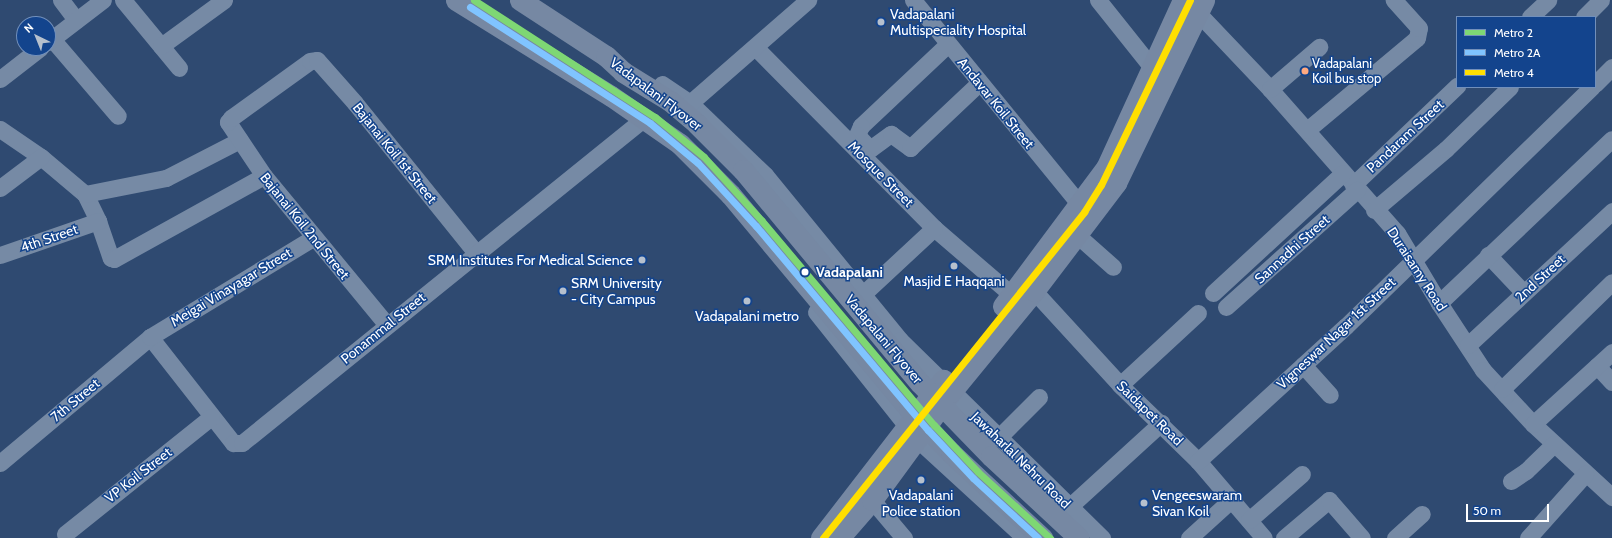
<!DOCTYPE html>
<style>
body{margin:0}
#map{position:relative;width:1612px;height:538px;overflow:hidden;background:#2f4a71;font-family:Cabin,sans-serif}
div>[style]{position:absolute}
[style*='--x']{left:calc(var(--x)*1px);top:calc(var(--y)*1px);width:calc(var(--w)*1px);rotate:calc(var(--a)*1deg)}
.minor>*{height:17px;margin:-8.5px;padding:0 8.5px;transform-origin:8.5px;border-radius:8.5px;background:#768aa5}
.major>*{height:21px;margin:-10.5px;padding:0 10.5px;transform-origin:10.5px;border-radius:10.5px;background:#7688a3}
.major-bridge>*{height:21px;margin:-10.5px;padding:0 10.5px;transform-origin:10.5px;border-radius:10.5px;background:#7688a3}
.metro-1>*{height:7px;margin:-3.5px;padding:0 3.5px;transform-origin:3.5px;border-radius:3.5px;background:#7ed774}
.metro-2>*{height:7px;margin:-3.5px;padding:0 3.5px;transform-origin:3.5px;border-radius:3.5px;background:#80c4ff}
.metro-3>*{height:7px;margin:-3.5px;padding:0 3.5px;transform-origin:3.5px;border-radius:3.5px;background:#ffdf00}
.dots>*{width:11px;height:11px;translate:-50% -50%;box-sizing:border-box;border:2px solid #13448d;border-radius:50%}
span{translate:-50% -50%;white-space:nowrap;text-align:center;line-height:1.15;-webkit-text-stroke:3px #13448d;paint-order:stroke}
.bus-label{font-size:13px;color:#fff}
.left{translate:0 -50%;text-align:left}
.poi-label{font-size:14px;color:#fff}
.right{translate:-100% -50%;text-align:right}
.street-label{font-size:14px;color:#fff}
.stop-label{font-size:14px;color:#fff;font-weight:700}
.legend{position:absolute;left:1456px;top:16px;width:140px;height:72px;box-sizing:border-box;background:#13448d;border:1px solid #718fbb;margin:0;padding:5px 7px;list-style:none;font-size:12px;color:#fff}
.legend li{display:flex;align-items:center;gap:8px;height:20px}
.legend b{width:20px;border:1px solid #718fbb}
.north{position:absolute;left:16px;top:16px;width:40px;height:40px;box-sizing:border-box;background:#13448d;border:1px solid #718fbb;border-radius:50%;rotate:317deg;font-size:11px;font-weight:700;line-height:16px;text-align:center;color:#fff}
.north::after{content:'';display:block;margin:auto;width:14px;height:18px;background:#b6c0cd;clip-path:polygon(50% 0,100% 100%,50% 72%,0 100%)}
.scale{position:absolute;left:1466px;top:504px;width:83px;height:18px;box-sizing:border-box;border:2px solid #fff;border-top:0;padding-left:5px;font-size:12px;line-height:14px;white-space:nowrap;color:#fff;-webkit-text-stroke:3px #13448d;paint-order:stroke}
</style>
<div id="map">
<div class="minor">
<div style="--x:61;--y:0;--w:25;--a:53"></div>
<div style="--x:123;--y:0;--w:88;--a:50.5"></div>
<div style="--x:913;--y:0;--w:264;--a:50.8"></div>
<div style="--x:1098;--y:0;--w:88;--a:51.4"></div>
<div style="--x:1188;--y:7;--w:12;--a:31"></div>
<div style="--x:1198;--y:13;--w:105;--a:46.5"></div>
<div style="--x:1270;--y:89;--w:192;--a:48.6"></div>
<div style="--x:1397;--y:233;--w:82;--a:59"></div>
<div style="--x:1439;--y:303;--w:80;--a:56.7"></div>
<div style="--x:1483;--y:370;--w:74;--a:47.2"></div>
<div style="--x:1533;--y:424;--w:108;--a:42.7"></div>
<div style="--x:1530;--y:17;--w:25;--a:-43"></div>
<div style="--x:1584;--y:17;--w:24;--a:-45"></div>
<div style="--x:52;--y:39;--w:101;--a:49.4"></div>
<div style="--x:48;--y:42;--w:69;--a:-37.4"></div>
<div style="--x:948;--y:44;--w:120;--a:136.7"></div>
<div style="--x:861;--y:126;--w:10;--a:114"></div>
<div style="--x:857;--y:135;--w:19;--a:47"></div>
<div style="--x:870;--y:149;--w:26;--a:-36"></div>
<div style="--x:891;--y:134;--w:24;--a:36"></div>
<div style="--x:910;--y:148;--w:95;--a:-43.3"></div>
<div style="--x:161;--y:46;--w:78;--a:-36.1"></div>
<div style="--x:755;--y:47;--w:255;--a:45.3"></div>
<div style="--x:934;--y:228;--w:103;--a:40.7"></div>
<div style="--x:0;--y:79;--w:51;--a:-37.8"></div>
<div style="--x:662;--y:84;--w:34;--a:34"></div>
<div style="--x:690;--y:103;--w:104;--a:43.8"></div>
<div style="--x:765;--y:175;--w:213;--a:50.7"></div>
<div style="--x:900;--y:340;--w:283;--a:44.4"></div>
<div style="--x:1595;--y:84;--w:24;--a:-45"></div>
<div style="--x:1270;--y:89;--w:65;--a:-40.6"></div>
<div style="--x:690;--y:103;--w:157;--a:-41.1"></div>
<div style="--x:0;--y:129;--w:50;--a:34.3"></div>
<div style="--x:41;--y:157;--w:57;--a:40.1"></div>
<div style="--x:85;--y:194;--w:30;--a:64"></div>
<div style="--x:98;--y:221;--w:39;--a:71"></div>
<div style="--x:111;--y:258;--w:3;--a:18"></div>
<div style="--x:114;--y:259;--w:171;--a:-29"></div>
<div style="--x:1307;--y:130;--w:143;--a:-39.9"></div>
<div style="--x:1417;--y:38;--w:10;--a:-79"></div>
<div style="--x:1419;--y:28;--w:38;--a:-132"></div>
<div style="--x:1353;--y:185;--w:144;--a:-43.6"></div>
<div style="--x:0;--y:188;--w:51;--a:-37.1"></div>
<div style="--x:85;--y:194;--w:83;--a:-11.2"></div>
<div style="--x:166;--y:178;--w:83;--a:-27.2"></div>
<div style="--x:1374;--y:210;--w:94;--a:-40.3"></div>
<div style="--x:1446;--y:149;--w:89;--a:-44.1"></div>
<div style="--x:1077;--y:235;--w:48;--a:41.6"></div>
<div style="--x:0;--y:255;--w:104;--a:-19.1"></div>
<div style="--x:1488;--y:255;--w:52;--a:46.5"></div>
<div style="--x:1034;--y:291;--w:130;--a:47.5"></div>
<div style="--x:1122;--y:387;--w:106;--a:44.2"></div>
<div style="--x:1198;--y:461;--w:101;--a:49.4"></div>
<div style="--x:1213;--y:293;--w:177;--a:-42.7"></div>
<div style="--x:863;--y:294;--w:97;--a:-42.9"></div>
<div style="--x:1439;--y:303;--w:238;--a:-43.5"></div>
<div style="--x:1226;--y:307;--w:176;--a:-41.8"></div>
<div style="--x:816;--y:312;--w:162;--a:51.5"></div>
<div style="--x:917;--y:439;--w:147;--a:42.5"></div>
<div style="--x:387;--y:325;--w:193;--a:-129.5"></div>
<div style="--x:264;--y:176;--w:65;--a:-123.7"></div>
<div style="--x:228;--y:122;--w:5;--a:-53"></div>
<div style="--x:231;--y:118;--w:97;--a:-35.8"></div>
<div style="--x:310;--y:61;--w:7;--a:-8"></div>
<div style="--x:317;--y:60;--w:57;--a:48.5"></div>
<div style="--x:355;--y:103;--w:193;--a:51.1"></div>
<div style="--x:150;--y:337;--w:135;--a:51.9"></div>
<div style="--x:233;--y:443;--w:9;--a:0"></div>
<div style="--x:242;--y:443;--w:508;--a:-38.92"></div>
<div style="--x:1468;--y:345;--w:197;--a:-42.9"></div>
<div style="--x:1303;--y:365;--w:40;--a:48"></div>
<div style="--x:1597;--y:366;--w:22;--a:47"></div>
<div style="--x:1120;--y:385;--w:106;--a:-42.7"></div>
<div style="--x:1506;--y:395;--w:7;--a:-124"></div>
<div style="--x:1502;--y:389;--w:153;--a:-44.2"></div>
<div style="--x:1533;--y:424;--w:107;--a:-42.3"></div>
<div style="--x:998;--y:438;--w:58;--a:-45"></div>
<div style="--x:1198;--y:461;--w:200;--a:-42.4"></div>
<div style="--x:1346;--y:326;--w:343;--a:-44.2"></div>
<div style="--x:0;--y:463;--w:196;--a:-40"></div>
<div style="--x:150;--y:337;--w:191;--a:-31.3"></div>
<div style="--x:1511;--y:481;--w:18;--a:-34"></div>
<div style="--x:1526;--y:471;--w:39;--a:-44"></div>
<div style="--x:872;--y:500;--w:50;--a:49.9"></div>
<div style="--x:1069;--y:507;--w:125;--a:-42.4"></div>
<div style="--x:1249;--y:520;--w:70;--a:-41"></div>
<div style="--x:65;--y:534;--w:187;--a:-38.7"></div>
<div style="--x:1189;--y:538;--w:58;--a:-42.2"></div>
<div style="--x:1284;--y:538;--w:59;--a:-40.2"></div>
<div style="--x:1329;--y:500;--w:50;--a:49"></div>
<div style="--x:1395;--y:538;--w:36;--a:-42"></div>
<div style="--x:1528;--y:538;--w:86;--a:-48.3"></div>
</div>
<div class="major">
<div style="--x:456;--y:0;--w:182;--a:31.8"></div>
<div style="--x:611;--y:96;--w:84;--a:34.8"></div>
<div style="--x:520;--y:0;--w:103;--a:33.1"></div>
<div style="--x:606;--y:56;--w:23;--a:43"></div>
<div style="--x:623;--y:72;--w:55;--a:31.7"></div>
<div style="--x:670;--y:101;--w:35;--a:40"></div>
<div style="--x:1003;--y:306;--w:172;--a:-53.3"></div>
<div style="--x:1106;--y:168;--w:185;--a:-65.4"></div>
<div style="--x:821;--y:538;--w:200;--a:-52.3"></div>
<div style="--x:839;--y:538;--w:50;--a:-49"></div>
<div style="--x:872;--y:500;--w:134;--a:-53.8"></div>
<div style="--x:951;--y:392;--w:131;--a:-50.6"></div>
<div style="--x:1034;--y:291;--w:136;--a:-52.8"></div>
<div style="--x:1116;--y:183;--w:203;--a:-64.3"></div>
</div>
<div class="major-bridge">
<div style="--x:697;--y:124;--w:65;--a:45"></div>
<div style="--x:743;--y:170;--w:277;--a:50.3"></div>
<div style="--x:920;--y:383;--w:102;--a:45.8"></div>
<div style="--x:991;--y:456;--w:120;--a:43"></div>
<div style="--x:680;--y:144;--w:71;--a:45"></div>
<div style="--x:730;--y:194;--w:280;--a:50.2"></div>
<div style="--x:909;--y:409;--w:61;--a:46.3"></div>
<div style="--x:951;--y:453;--w:125;--a:43"></div>
</div>
<div class="metro-1">
<div style="--x:474;--y:0;--w:216;--a:32.9"></div>
<div style="--x:655;--y:117;--w:63;--a:39.2"></div>
<div style="--x:704;--y:157;--w:86;--a:47.8"></div>
<div style="--x:762;--y:221;--w:267;--a:49.9"></div>
<div style="--x:934;--y:425;--w:64;--a:46.9"></div>
<div style="--x:978;--y:472;--w:98;--a:42.5"></div>
</div>
<div class="metro-2">
<div style="--x:470;--y:7;--w:214;--a:32.8"></div>
<div style="--x:650;--y:123;--w:62;--a:39.8"></div>
<div style="--x:698;--y:163;--w:86;--a:47.4"></div>
<div style="--x:756;--y:226;--w:267;--a:49.9"></div>
<div style="--x:928;--y:430;--w:66;--a:46.8"></div>
<div style="--x:973;--y:478;--w:88;--a:42.7"></div>
</div>
<div class="metro-3">
<div style="--x:823;--y:538;--w:418;--a:-51.3"></div>
<div style="--x:1084;--y:212;--w:32;--a:-58"></div>
<div style="--x:1101;--y:185;--w:205;--a:-64.3"></div>
</div>
<div class="dots">
<div style="left:881px;top:22px;background:#b6c0cd"></div>
<div style="left:1305px;top:71px;background:#ffa980"></div>
<div style="left:642px;top:260px;background:#b6c0cd"></div>
<div style="left:954px;top:266px;background:#b6c0cd"></div>
<div style="left:805px;top:272px;background:#fff"></div>
<div style="left:563px;top:291px;background:#b6c0cd"></div>
<div style="left:747px;top:301px;background:#b6c0cd"></div>
<div style="left:921px;top:480px;background:#b6c0cd"></div>
<div style="left:1144px;top:503px;background:#b6c0cd"></div>
</div>
<div class="bus-label">
<span class="left" style="left:1312px;top:71px">Vadapalani<br>Koil bus stop</span>
</div>
<div class="poi-label">
<span class="left" style="left:890px;top:22px">Vadapalani<br>Multispeciality Hospital</span>
<span class="right" style="left:633px;top:260px">SRM Institutes For Medical Science</span>
<span style="left:954px;top:281px">Masjid E Haqqani</span>
<span class="left" style="left:571px;top:291px">SRM University<br>- City Campus</span>
<span style="left:747px;top:316px">Vadapalani metro</span>
<span style="left:921px;top:503px">Vadapalani<br>Police station</span>
<span class="left" style="left:1152px;top:503px">Vengeeswaram<br>Sivan Koil</span>
</div>
<div class="street-label">
<span style="left:656px;top:94px;rotate:37deg">Vadapalani Flyover</span>
<span style="left:996px;top:103px;rotate:51deg">Andavar Koil Street</span>
<span style="left:1405px;top:136px;rotate:-43deg">Pandaram Street</span>
<span style="left:395px;top:153px;rotate:51deg">Bajanai Koil 1st Street</span>
<span style="left:881px;top:174px;rotate:45deg">Mosque Street</span>
<span style="left:305px;top:226px;rotate:51deg">Bajanai Koil 2nd Street</span>
<span style="left:49px;top:238px;rotate:-19deg">4th Street</span>
<span style="left:1292px;top:249px;rotate:-42deg">Sannadhi Street</span>
<span style="left:1417px;top:269px;rotate:57deg">Duraisamy Road</span>
<span style="left:1540px;top:278px;rotate:-43deg">2nd Street</span>
<span style="left:231px;top:287px;rotate:-31deg">Meigai Vinayagar Street</span>
<span style="left:383px;top:328px;rotate:-39deg">Ponammal Street</span>
<span style="left:1336px;top:333px;rotate:-43deg">Vigneswar Nagar 1st Street</span>
<span style="left:884px;top:339px;rotate:50deg">Vadapalani Flyover</span>
<span style="left:75px;top:400px;rotate:-40deg">7th Street</span>
<span style="left:1150px;top:413px;rotate:44deg">Saidapet Road</span>
<span style="left:1021px;top:460px;rotate:44deg">Jawaharlal Nehru Road</span>
<span style="left:138px;top:475px;rotate:-38deg">VP Koil Street</span>
</div>
<div class="stop-label">
<span class="left" style="left:816px;top:272px">Vadapalani</span>
</div>
<ul class="legend">
<li><b style="height:5px;background:#7ed774"></b>Metro 2</li>
<li><b style="height:5px;background:#80c4ff"></b>Metro 2A</li>
<li><b style="height:5px;background:#ffdf00"></b>Metro 4</li>
</ul>
<div class="north">N</div>
<div class="scale">50 m</div>
</div>
